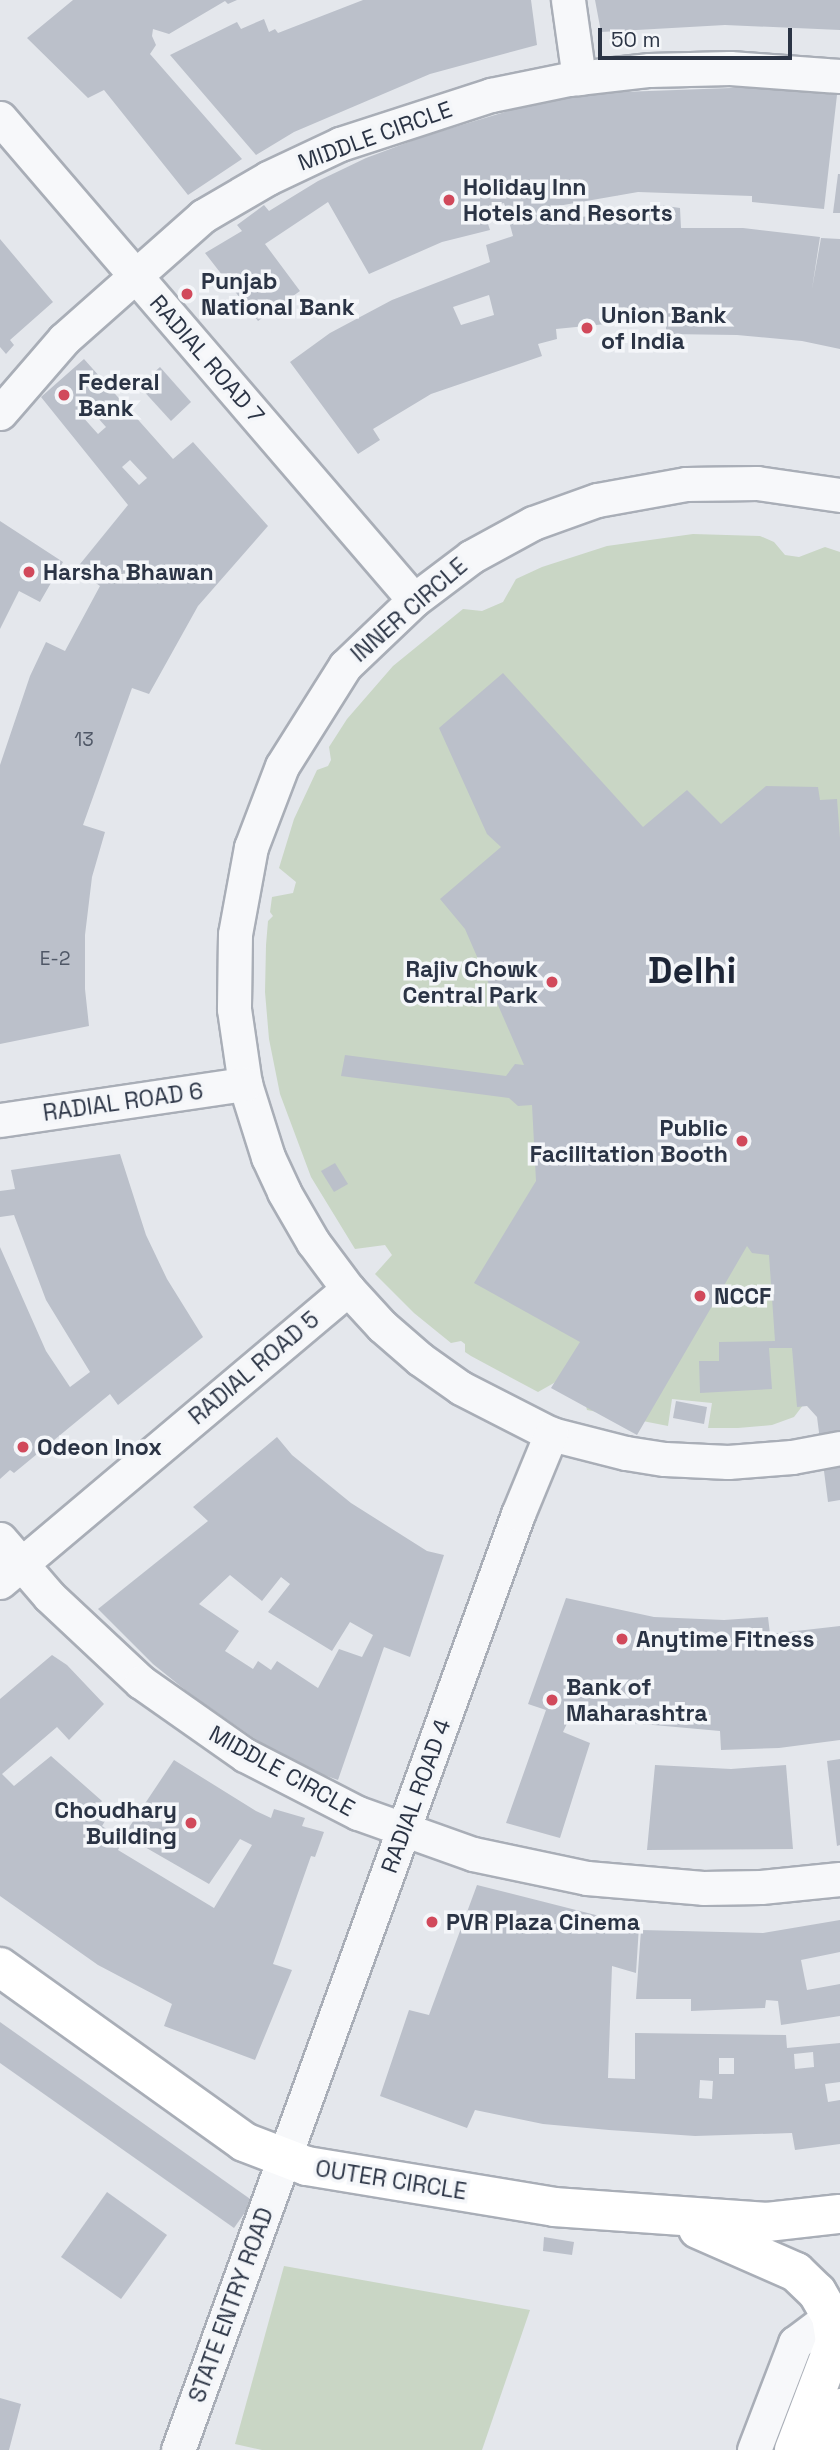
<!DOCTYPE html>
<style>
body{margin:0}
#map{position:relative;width:840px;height:2450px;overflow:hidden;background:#e4e7ec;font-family:"Space Grotesk",sans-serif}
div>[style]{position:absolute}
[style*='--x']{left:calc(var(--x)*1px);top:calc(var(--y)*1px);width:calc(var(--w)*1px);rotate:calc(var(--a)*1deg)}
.green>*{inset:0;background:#c9d6c5}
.building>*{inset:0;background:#bbc0ca}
.roads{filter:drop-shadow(2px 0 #a9aeb7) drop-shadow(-2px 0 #a9aeb7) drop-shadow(0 2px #a9aeb7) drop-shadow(0 -2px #a9aeb7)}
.minor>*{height:33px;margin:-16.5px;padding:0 16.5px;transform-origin:16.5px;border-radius:16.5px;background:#f7f8fa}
.major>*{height:38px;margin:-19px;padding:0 19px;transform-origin:19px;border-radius:19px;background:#fff}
.dots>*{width:19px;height:19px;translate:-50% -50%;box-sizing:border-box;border:4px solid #f4f6f9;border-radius:50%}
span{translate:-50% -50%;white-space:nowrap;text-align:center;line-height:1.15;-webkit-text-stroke:7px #f4f6f9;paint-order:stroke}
.number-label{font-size:19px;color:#4f5766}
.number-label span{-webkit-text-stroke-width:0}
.street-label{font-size:23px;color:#2b3445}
.poi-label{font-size:23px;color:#2b3445;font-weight:700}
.left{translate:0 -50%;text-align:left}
.right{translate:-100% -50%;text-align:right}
.town-label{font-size:37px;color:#1d2536;font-weight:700}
.scale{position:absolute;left:598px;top:28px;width:194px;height:32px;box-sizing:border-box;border:4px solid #2b3445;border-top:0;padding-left:9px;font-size:21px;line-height:24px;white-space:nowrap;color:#2b3445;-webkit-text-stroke:5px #f4f6f9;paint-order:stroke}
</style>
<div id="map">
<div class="green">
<div style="clip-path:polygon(693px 534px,760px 536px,774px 542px,785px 555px,799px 557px,825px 547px,840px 552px,840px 1403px,810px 1396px,794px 1417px,772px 1425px,738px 1428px,708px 1428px,712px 1403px,672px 1399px,668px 1426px,587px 1410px,582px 1390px,561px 1379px,538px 1392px,471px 1356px,465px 1352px,465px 1344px,461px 1341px,451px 1343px,414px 1313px,375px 1274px,392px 1255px,385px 1245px,355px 1249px,311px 1177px,280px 1094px,269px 1039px,265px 992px,266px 945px,268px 921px,273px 916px,270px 912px,272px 897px,293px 893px,296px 882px,279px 868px,294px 819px,317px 770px,328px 766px,331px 760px,329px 747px,347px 719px,393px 666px,463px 609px,482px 611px,503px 602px,516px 579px,542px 567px,607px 546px)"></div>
<div style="clip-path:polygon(284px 2266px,530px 2310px,482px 2450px,262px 2450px,235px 2444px)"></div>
</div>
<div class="building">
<div style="clip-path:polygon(73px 0,237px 0,228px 4px,225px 1px,169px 34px,153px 29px,152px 36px,156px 45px,150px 54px,242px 159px,188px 195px,104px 90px,88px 98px,27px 38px)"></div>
<div style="clip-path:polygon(363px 0,531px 0,537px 45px,430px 74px,294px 132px,256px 155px,170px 55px,237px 22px,241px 29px,264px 19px,269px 32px,275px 29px,278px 33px)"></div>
<div style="clip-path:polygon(595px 0,840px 0,840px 30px,725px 25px,601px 32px)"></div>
<div style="clip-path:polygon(evenodd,758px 87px,837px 95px,824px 209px,752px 202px,752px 196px,638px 192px,552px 207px,556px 221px,659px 205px,680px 208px,681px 228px,743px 228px,820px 237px,812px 289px,821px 238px,840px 239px,840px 349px,802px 341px,737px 335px,666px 334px,666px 318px,556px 329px,557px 339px,538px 344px,542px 356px,431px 394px,373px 429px,380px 440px,358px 454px,290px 362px,330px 333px,392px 300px,490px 262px,486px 245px,513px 236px,504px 203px,483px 209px,490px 230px,442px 242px,369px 274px,328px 202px,265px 244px,300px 291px,258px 321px,205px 253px,242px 231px,237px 225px,264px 205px,269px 211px,318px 181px,366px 158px,425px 136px,528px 105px,595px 93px,758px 87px,489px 295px,494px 315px,461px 325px,453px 307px,489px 295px)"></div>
<div style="clip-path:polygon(838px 174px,840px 174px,840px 213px,833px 213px)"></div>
<div style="clip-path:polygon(0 239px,53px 302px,10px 340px,14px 345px,6px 354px,0 347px)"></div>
<div style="clip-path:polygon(evenodd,84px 359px,173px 459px,193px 442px,268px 526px,198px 606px,149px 694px,132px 688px,83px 825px,105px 832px,92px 877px,85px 935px,85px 989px,89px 1026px,0 1044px,0 765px,30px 676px,46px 642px,65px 651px,100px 586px,76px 569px,128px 505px,41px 397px,84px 359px,89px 408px,106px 427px,98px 434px,81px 415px,89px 408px,84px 359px,130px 460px,147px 478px,139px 485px,122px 467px,130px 460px)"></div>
<div style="clip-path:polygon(160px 367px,191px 402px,171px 421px,139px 386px)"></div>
<div style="clip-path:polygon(0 521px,63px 562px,40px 602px,19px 591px,0 629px)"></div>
<div style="clip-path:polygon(503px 673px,643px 827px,687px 790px,721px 824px,766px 786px,818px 787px,820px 800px,837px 799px,840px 838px,840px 1500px,828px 1502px,817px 1417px,807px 1406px,797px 1407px,792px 1348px,769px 1348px,772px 1389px,700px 1393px,699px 1361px,719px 1361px,719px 1342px,775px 1341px,769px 1255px,752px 1253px,747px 1246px,637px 1435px,551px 1388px,580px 1342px,474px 1283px,536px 1181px,532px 1105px,518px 1106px,509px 1098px,341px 1076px,345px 1055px,506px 1076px,515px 1064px,524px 1065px,465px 929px,440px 899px,501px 847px,487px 834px,439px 728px)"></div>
<div style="clip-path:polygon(120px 1154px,146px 1235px,167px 1279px,203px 1337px,118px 1405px,110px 1394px,14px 1473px,10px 1470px,0 1479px,0 1247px,46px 1351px,70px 1387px,90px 1372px,46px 1300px,14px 1215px,0 1217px,0 1191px,15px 1189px,11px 1170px)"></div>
<div style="clip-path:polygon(335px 1163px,348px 1184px,334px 1192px,321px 1171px)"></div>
<div style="clip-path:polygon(676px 1401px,707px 1407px,704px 1424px,673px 1418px)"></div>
<div style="clip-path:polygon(evenodd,277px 1437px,292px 1455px,351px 1503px,427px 1551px,444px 1555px,410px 1657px,384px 1647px,338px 1780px,310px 1770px,264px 1745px,189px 1693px,153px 1664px,98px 1609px,208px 1521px,193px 1507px,277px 1437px,230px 1575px,262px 1601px,281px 1577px,290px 1584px,268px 1612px,332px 1651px,350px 1622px,373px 1635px,362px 1657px,339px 1649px,318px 1688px,277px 1661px,271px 1670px,258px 1661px,253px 1669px,225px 1651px,239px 1631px,199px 1604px,230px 1575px)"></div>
<div style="clip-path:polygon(566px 1598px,654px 1617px,724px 1620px,768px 1617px,770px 1634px,840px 1626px,840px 1740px,779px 1748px,721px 1750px,720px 1731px,598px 1720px,572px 1713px,563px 1732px,590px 1743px,560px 1838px,506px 1823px,546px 1710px,528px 1704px)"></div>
<div style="clip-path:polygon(52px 1655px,67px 1665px,104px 1704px,69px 1740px,57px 1727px,2px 1774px,14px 1786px,51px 1756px,102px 1801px,99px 1805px,110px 1813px,102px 1826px,123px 1840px,118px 1850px,214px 1908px,252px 1845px,240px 1839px,209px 1884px,124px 1835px,174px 1760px,256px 1811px,271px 1818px,274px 1809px,305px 1818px,302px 1826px,324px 1832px,315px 1857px,311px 1856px,273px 1964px,292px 1970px,255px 2060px,164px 2026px,172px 2004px,98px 1965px,0 1896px,0 1699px)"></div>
<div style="clip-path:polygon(840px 1759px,840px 1845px,837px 1846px,827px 1761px)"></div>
<div style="clip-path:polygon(655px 1765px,731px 1769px,786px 1765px,793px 1849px,647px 1850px)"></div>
<div style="clip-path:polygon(evenodd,477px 1885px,639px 1926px,636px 1973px,612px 1966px,608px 2078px,635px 2079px,635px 2033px,786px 2035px,787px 2048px,840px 2043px,840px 2082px,825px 2084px,828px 2102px,840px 2100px,840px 2144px,795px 2150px,792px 2133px,695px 2136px,609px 2130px,543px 2124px,475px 2110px,467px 2128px,380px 2096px,409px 2010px,429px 2015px,477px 1885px,813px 2052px,814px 2067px,795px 2069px,794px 2054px,813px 2052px,477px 1885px,719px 2058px,734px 2058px,734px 2074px,719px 2074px,719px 2058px,477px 1885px,700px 2080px,713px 2081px,712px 2099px,699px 2098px,700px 2080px)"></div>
<div style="clip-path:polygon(840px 1920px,840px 1952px,801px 1960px,807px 1990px,840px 1984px,840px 2016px,781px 2025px,778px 2001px,766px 2000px,765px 2008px,691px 2011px,691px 1999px,636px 1999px,641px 1930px,763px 1933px)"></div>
<div style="clip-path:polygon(0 2022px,253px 2201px,234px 2228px,0 2063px)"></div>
<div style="clip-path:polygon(107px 2192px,167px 2235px,121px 2299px,61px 2257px)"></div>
<div style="clip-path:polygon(544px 2237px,574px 2242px,572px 2255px,543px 2251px)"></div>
<div style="clip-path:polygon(0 2398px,21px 2404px,9px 2450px,0 2450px)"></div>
</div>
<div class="roads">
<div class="minor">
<div style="--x:568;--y:0;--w:79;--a:82"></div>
<div style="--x:0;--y:118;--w:635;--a:49.34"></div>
<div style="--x:0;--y:413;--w:98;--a:-49.1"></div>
<div style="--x:64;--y:339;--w:186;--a:-41.5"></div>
<div style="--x:203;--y:216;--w:75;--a:-30.3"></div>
<div style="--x:268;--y:178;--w:80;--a:-25.3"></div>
<div style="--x:340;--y:144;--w:159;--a:-18"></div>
<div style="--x:491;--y:95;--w:80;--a:-11.6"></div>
<div style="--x:569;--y:79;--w:81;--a:-6.4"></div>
<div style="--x:649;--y:70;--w:81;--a:-1.4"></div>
<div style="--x:730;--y:68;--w:110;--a:4.2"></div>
<div style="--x:840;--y:495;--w:84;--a:-171.8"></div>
<div style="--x:757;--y:483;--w:71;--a:179.2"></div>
<div style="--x:686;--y:484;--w:90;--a:169.8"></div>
<div style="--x:597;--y:500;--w:68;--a:160.2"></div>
<div style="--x:533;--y:523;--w:71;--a:151.3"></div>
<div style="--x:471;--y:557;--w:71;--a:143"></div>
<div style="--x:414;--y:600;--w:95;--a:136.3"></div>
<div style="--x:345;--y:666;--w:118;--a:122.2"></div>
<div style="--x:282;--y:766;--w:87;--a:110.9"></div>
<div style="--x:251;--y:847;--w:88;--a:100.4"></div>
<div style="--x:235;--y:934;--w:75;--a:90.8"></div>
<div style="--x:234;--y:1009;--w:76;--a:81.7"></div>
<div style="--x:245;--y:1084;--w:77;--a:72.5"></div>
<div style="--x:268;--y:1157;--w:38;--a:65"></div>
<div style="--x:284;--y:1192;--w:58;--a:59.9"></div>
<div style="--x:313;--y:1242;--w:59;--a:53.3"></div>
<div style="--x:348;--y:1289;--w:50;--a:47.4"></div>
<div style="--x:382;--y:1326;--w:50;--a:41"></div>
<div style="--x:420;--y:1359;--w:50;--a:35.3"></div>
<div style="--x:461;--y:1388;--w:101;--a:27.1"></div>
<div style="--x:551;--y:1434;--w:77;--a:14.2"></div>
<div style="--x:626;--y:1453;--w:39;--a:9"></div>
<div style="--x:665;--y:1459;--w:63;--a:2.7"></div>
<div style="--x:728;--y:1462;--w:64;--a:-4.5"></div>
<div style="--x:792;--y:1457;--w:49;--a:-10.6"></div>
<div style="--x:0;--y:1120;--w:248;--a:-8.4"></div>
<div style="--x:0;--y:1539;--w:75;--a:49.3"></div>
<div style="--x:49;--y:1596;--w:126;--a:43.1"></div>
<div style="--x:141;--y:1682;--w:127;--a:35.1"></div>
<div style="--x:245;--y:1755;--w:127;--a:27.2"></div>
<div style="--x:358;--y:1813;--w:122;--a:19.6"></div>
<div style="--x:473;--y:1854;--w:116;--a:11.9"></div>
<div style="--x:587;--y:1878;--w:116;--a:4.9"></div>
<div style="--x:703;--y:1888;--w:58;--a:-1"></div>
<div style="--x:761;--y:1887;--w:79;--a:-5.8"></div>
<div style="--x:0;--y:1582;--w:455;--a:-40.1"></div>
<div style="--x:178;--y:2450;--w:996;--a:-70.04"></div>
<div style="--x:518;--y:1514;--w:87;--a:-67.6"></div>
<div style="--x:754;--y:2450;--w:115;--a:-69"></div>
<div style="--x:795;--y:2343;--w:45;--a:-36.9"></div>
</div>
<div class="major">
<div style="--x:0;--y:1967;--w:300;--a:35.6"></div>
<div style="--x:244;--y:2142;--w:67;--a:20.9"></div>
<div style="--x:307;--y:2166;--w:250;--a:9.4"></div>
<div style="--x:554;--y:2207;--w:214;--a:4"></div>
<div style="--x:767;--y:2222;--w:73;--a:-6.3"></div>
<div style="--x:698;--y:2229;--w:107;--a:23.7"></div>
<div style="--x:796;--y:2272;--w:29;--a:44"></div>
<div style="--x:817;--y:2292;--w:28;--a:60"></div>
<div style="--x:831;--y:2316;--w:26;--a:81"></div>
<div style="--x:835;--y:2342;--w:116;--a:110.8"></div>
<div style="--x:824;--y:2450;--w:45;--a:-69.1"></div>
</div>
</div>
<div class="dots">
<div style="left:449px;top:200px;background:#d1495b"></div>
<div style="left:187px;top:294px;background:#d1495b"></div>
<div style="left:587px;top:328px;background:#d1495b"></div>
<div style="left:64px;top:395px;background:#d1495b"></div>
<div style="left:29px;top:572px;background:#d1495b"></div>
<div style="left:552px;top:982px;background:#d1495b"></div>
<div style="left:742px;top:1141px;background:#d1495b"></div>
<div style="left:700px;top:1296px;background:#d1495b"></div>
<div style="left:23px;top:1447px;background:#d1495b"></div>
<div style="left:622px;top:1639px;background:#d1495b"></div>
<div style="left:552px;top:1700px;background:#d1495b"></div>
<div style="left:191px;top:1823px;background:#d1495b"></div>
<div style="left:432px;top:1922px;background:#d1495b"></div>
</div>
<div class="number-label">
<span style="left:84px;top:740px">13</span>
<span style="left:55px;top:959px">E-2</span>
</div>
<div class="street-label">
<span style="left:375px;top:136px;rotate:-20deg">MIDDLE CIRCLE</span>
<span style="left:207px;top:359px;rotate:49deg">RADIAL ROAD 7</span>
<span style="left:409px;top:610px;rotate:-41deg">INNER CIRCLE</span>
<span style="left:123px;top:1102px;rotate:-8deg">RADIAL ROAD 6</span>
<span style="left:254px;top:1368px;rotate:-40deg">RADIAL ROAD 5</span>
<span style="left:282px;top:1771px;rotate:29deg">MIDDLE CIRCLE</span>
<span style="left:416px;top:1796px;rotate:-70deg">RADIAL ROAD 4</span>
<span style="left:391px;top:2180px;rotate:9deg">OUTER CIRCLE</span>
<span style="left:231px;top:2305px;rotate:-70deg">STATE ENTRY ROAD</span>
</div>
<div class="poi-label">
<span class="left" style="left:463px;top:200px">Holiday Inn<br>Hotels and Resorts</span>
<span class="left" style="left:201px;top:294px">Punjab<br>National Bank</span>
<span class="left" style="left:601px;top:328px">Union Bank<br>of India</span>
<span class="left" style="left:78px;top:395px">Federal<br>Bank</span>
<span class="left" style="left:43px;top:572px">Harsha Bhawan</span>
<span class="right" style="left:538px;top:982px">Rajiv Chowk<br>Central Park</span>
<span class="right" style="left:728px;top:1141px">Public<br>Facilitation Booth</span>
<span class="left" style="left:714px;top:1296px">NCCF</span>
<span class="left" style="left:37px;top:1447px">Odeon Inox</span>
<span class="left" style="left:636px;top:1639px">Anytime Fitness</span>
<span class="left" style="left:566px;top:1700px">Bank of<br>Maharashtra</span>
<span class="right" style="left:177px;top:1823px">Choudhary<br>Building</span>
<span class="left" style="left:446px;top:1922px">PVR Plaza Cinema</span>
</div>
<div class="town-label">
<span style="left:692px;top:971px">Delhi</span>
</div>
<div class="scale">50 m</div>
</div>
